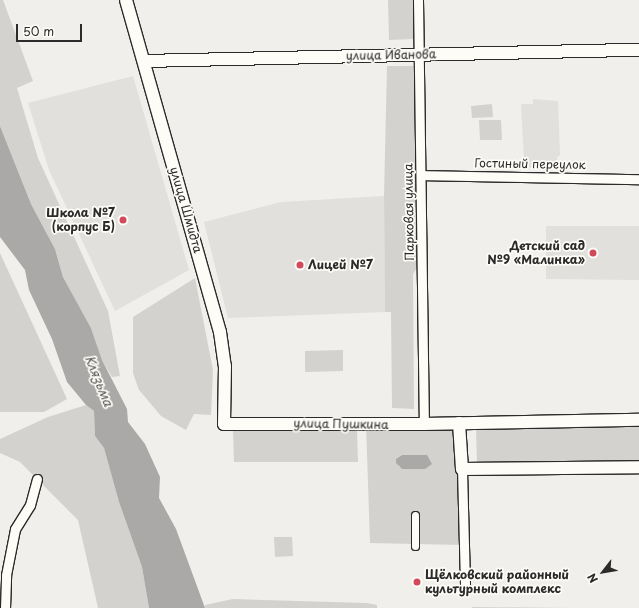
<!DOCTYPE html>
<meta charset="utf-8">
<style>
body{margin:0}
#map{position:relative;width:639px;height:608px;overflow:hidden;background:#f0efeb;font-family:"Playpen Sans",sans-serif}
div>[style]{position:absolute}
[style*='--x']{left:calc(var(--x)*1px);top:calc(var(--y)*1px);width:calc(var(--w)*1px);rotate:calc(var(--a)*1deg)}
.built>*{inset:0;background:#e1e0dc}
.green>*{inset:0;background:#d3d2cf}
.water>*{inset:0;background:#aaa9a7}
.roads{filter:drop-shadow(1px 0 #2b2b2b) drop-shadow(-1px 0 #2b2b2b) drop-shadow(0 1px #2b2b2b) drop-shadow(0 -1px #2b2b2b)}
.pedestrian>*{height:7px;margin:-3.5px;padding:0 3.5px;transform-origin:3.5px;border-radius:3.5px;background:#fdfcf7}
.minor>*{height:9px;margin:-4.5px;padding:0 4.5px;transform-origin:4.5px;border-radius:4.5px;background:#fdfcf7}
.tertiary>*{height:12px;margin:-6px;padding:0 6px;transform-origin:6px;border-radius:6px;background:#fdfcf7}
.dots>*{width:11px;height:11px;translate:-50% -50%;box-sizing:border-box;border:2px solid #fdfcf7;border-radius:50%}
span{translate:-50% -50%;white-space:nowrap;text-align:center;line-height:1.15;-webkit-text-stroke:3.5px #fdfcf7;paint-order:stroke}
.street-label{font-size:12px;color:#2b2b2b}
.poi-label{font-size:12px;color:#2b2b2b;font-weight:700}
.right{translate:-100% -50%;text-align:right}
.left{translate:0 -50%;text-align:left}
.water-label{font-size:13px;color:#575756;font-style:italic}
.north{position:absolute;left:583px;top:552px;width:40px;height:40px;-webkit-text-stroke:3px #fdfcf7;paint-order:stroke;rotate:239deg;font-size:11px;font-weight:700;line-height:16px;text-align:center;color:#2b2b2b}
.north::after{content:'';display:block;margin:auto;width:14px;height:18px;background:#2b2b2b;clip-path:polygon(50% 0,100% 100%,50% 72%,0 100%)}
.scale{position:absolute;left:16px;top:24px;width:66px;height:18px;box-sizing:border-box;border:2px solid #2b2b2b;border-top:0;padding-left:5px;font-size:12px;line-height:14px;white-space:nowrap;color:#2b2b2b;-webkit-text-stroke:3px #fdfcf7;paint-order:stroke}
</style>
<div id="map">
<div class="built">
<div style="clip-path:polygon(133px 76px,189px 270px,115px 311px,49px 170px,28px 103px)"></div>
<div style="clip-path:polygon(533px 99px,558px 101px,560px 155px,557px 158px,558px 166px,522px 168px,522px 161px,524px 160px,521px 104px,533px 104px)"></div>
<div style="clip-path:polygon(384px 196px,385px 312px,228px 318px,204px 222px,281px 202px)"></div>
<div style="clip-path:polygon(546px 226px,639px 226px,639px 280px,546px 279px)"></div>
</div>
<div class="green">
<div style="clip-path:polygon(0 0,3px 0,33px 81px,17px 88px,38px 158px,108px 311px,120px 376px,112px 377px,102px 360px,91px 328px,63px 277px,55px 249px,31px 204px,0 126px)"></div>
<div style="clip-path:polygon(388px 0,413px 0,414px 39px,389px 40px)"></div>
<div style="clip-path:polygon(387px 66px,414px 66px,419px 265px,413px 274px,414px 409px,392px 408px,391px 312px,385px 312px,384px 196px)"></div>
<div style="clip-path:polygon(492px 104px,493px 117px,472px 118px,471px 106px)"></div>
<div style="clip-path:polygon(479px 120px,501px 120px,502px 140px,480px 140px)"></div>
<div style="clip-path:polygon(0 253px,67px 399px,44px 412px,0 412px)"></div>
<div style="clip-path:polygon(195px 278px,213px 370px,211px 415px,194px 414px,186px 430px,161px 416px,139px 390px,133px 373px,133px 317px)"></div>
<div style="clip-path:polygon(343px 350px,343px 371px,305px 372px,305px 351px)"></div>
<div style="clip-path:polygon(86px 405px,94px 411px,95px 436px,104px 448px,119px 502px,142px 567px,149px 608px,98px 608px,78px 520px,20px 462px,0 453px,0 439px,48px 417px)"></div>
<div style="clip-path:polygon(evenodd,459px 423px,463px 545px,370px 543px,366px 424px,459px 423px,402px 455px,425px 455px,425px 469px,399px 467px,396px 459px,402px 455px)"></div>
<div style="clip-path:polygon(639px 427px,639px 460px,477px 463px,476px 429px)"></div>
<div style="clip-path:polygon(233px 431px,357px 431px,358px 462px,234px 462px)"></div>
<div style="clip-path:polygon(274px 537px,292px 537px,293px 556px,275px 557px)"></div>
<div style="clip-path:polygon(233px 599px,367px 603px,377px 605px,377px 608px,205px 608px,205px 605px)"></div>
<div style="clip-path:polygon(472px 607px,572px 608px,472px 608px)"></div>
</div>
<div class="water">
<div style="clip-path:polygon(0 126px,31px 204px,55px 249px,63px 277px,91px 328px,102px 360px,127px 409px,128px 422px,145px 444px,160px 477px,159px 498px,176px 529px,205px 608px,149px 608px,142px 567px,119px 502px,104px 448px,95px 436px,94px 411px,86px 405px,67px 382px,52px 339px,29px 290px,25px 270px,0 237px)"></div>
<div style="clip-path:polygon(402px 455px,427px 455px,432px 464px,425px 469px,402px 469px,396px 463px,396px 459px)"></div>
</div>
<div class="roads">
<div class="pedestrian">
<div style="--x:415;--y:546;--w:31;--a:-90"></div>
</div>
<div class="minor">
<div style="--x:418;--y:0;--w:424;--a:89.2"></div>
<div style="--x:421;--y:175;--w:218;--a:1.1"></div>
<div style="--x:462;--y:469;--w:118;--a:88.5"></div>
<div style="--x:5;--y:608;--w:33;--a:-88"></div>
<div style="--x:6;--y:575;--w:47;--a:-78.9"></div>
<div style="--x:15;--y:529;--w:28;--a:-58"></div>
<div style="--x:30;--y:505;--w:27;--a:-75"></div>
</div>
<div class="tertiary">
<div style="--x:126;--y:0;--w:345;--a:74.2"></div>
<div style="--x:220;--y:332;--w:34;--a:82"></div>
<div style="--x:225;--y:366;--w:58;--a:91"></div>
<div style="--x:224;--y:424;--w:200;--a:0"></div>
<div style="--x:424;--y:424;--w:215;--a:-1.1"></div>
<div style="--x:144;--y:61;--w:495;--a:-1.3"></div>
<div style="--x:459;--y:423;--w:46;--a:86.3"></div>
<div style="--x:462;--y:469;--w:177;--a:-0.6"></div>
</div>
</div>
<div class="dots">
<div style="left:123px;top:220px;background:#d1495b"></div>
<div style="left:593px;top:253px;background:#d1495b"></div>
<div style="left:300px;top:265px;background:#d1495b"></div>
<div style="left:417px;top:582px;background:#d1495b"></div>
</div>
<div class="street-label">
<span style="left:391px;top:55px;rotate:-1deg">улица Иванова</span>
<span style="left:530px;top:164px;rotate:1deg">Гостиный переулок</span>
<span style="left:186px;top:210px;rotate:74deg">улица Шмидта</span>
<span style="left:409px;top:212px;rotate:-91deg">Парковая улица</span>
<span style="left:341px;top:424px;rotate:1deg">улица Пушкина</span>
</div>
<div class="poi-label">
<span class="right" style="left:115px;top:220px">Школа №7<br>(корпус Б)</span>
<span class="right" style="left:585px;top:253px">Детский сад<br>№9 «Малинка»</span>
<span class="left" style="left:308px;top:265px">Лицей №7</span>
<span class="left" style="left:425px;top:582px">Щёлковский районный<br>культурный комплекс</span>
</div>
<div class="water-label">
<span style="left:99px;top:381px;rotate:68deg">Клязьма</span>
</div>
<div class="north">N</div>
<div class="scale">50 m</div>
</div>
